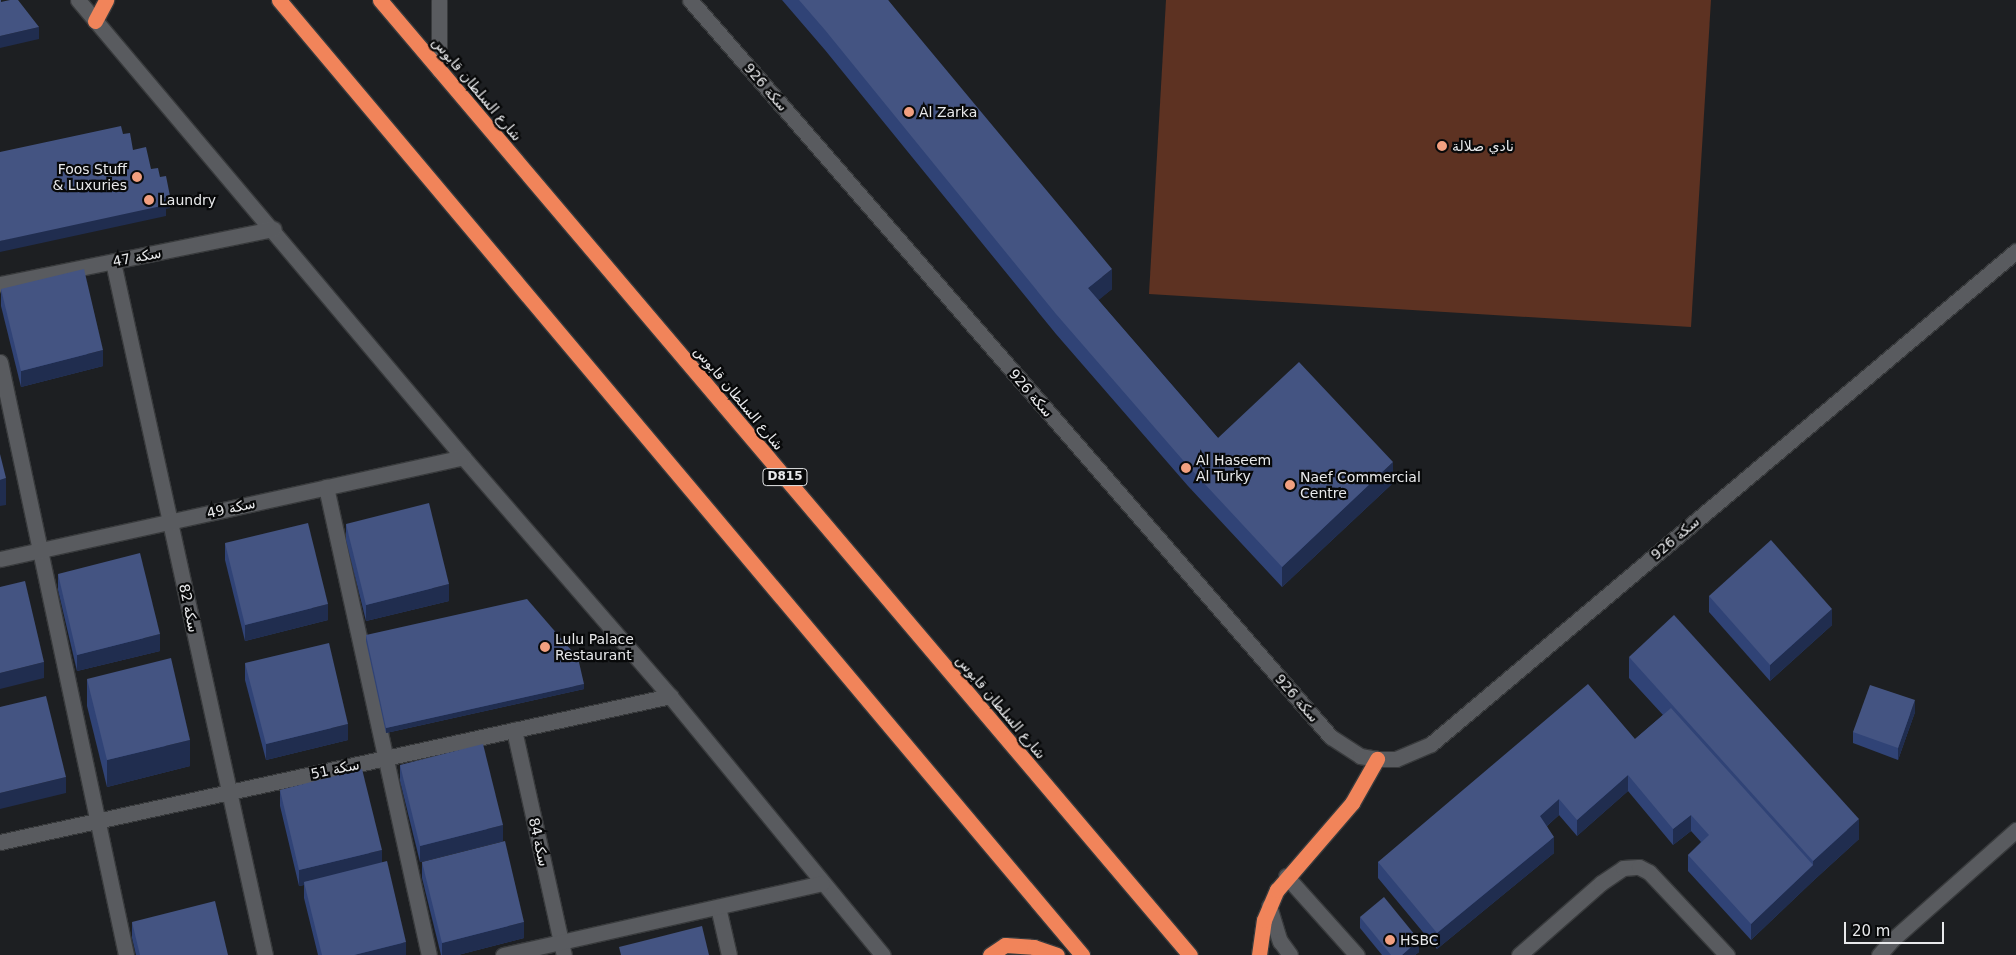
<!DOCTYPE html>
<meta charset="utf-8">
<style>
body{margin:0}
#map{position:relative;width:2016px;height:955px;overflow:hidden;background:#1d1f22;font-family:"DejaVu Sans","Noto Naskh Arabic",sans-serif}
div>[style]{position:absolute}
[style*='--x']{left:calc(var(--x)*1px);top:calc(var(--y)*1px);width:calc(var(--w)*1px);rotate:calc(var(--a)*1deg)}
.green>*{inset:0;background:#5d3222}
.roads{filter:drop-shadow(1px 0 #383a3c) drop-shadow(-1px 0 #383a3c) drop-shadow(0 1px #383a3c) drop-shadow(0 -1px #383a3c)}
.minor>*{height:15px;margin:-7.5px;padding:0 7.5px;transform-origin:7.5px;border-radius:7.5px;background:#595b5f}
.highway>*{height:15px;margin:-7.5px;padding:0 7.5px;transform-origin:7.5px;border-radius:7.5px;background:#f1845a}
.wall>*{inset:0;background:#304376}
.shaded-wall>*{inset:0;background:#202d4f}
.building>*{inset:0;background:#445482}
.dots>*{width:14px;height:14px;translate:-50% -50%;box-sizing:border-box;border:2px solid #08090a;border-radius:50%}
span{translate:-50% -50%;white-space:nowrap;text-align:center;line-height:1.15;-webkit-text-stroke:4.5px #08090a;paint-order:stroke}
.shield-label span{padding:1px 4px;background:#08090a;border:1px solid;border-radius:4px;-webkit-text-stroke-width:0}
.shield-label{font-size:12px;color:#e8e9eb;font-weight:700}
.street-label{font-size:14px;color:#e8e9eb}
.poi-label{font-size:14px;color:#e8e9eb}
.left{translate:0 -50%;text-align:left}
.right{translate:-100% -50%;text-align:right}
.scale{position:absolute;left:1844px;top:922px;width:100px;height:22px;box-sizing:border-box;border:2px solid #e8e9eb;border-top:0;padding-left:6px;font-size:15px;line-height:18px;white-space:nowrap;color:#e8e9eb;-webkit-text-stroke:4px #08090a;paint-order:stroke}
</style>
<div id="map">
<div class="green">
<div style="clip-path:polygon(1166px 0,1711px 0,1691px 327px,1149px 294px)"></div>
</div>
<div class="roads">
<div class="minor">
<div style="--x:78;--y:0;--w:598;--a:49.89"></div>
<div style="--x:463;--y:457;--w:316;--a:49.1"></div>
<div style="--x:670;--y:696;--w:335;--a:50.6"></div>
<div style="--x:439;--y:0;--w:70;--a:90"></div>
<div style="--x:690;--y:0;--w:977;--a:48.99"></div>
<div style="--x:1331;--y:737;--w:35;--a:33"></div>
<div style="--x:1360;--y:756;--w:17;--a:10"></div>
<div style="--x:1377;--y:759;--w:19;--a:0"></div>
<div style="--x:1396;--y:759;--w:38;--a:-23"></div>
<div style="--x:1431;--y:744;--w:765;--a:-40.12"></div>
<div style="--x:113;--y:262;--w:709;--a:77.63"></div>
<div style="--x:0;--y:284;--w:279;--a:-11.4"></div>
<div style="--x:0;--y:362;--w:606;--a:78"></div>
<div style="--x:326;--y:487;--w:479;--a:77.6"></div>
<div style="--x:0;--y:559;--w:474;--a:-12.4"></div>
<div style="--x:514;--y:730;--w:230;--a:77.5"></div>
<div style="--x:0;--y:842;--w:686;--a:-12.29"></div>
<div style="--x:1286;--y:876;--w:106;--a:48.1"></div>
<div style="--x:1269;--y:906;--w:37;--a:73"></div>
<div style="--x:1280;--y:941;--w:17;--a:54"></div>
<div style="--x:718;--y:907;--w:49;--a:77.1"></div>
<div style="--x:503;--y:955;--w:327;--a:-12.7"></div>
<div style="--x:1519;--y:955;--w:109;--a:-41.3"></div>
<div style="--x:1601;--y:883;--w:27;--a:-34"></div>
<div style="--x:1623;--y:868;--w:16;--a:-4"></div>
<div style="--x:1639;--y:867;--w:11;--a:27"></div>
<div style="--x:1649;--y:872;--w:114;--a:46.8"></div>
<div style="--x:1879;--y:955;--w:20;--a:-49"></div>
<div style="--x:1892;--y:940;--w:166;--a:-41.6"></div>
</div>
<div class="highway">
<div style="--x:279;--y:0;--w:1248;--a:49.94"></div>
<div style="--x:380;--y:0;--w:1252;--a:49.7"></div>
<div style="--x:95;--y:21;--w:24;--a:-62"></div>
<div style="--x:990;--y:955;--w:18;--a:-34"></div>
<div style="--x:1005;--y:945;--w:29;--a:4"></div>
<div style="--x:1034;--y:947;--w:24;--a:19"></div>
<div style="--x:1259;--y:955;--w:35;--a:-82"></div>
<div style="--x:1264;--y:920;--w:33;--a:-67"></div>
<div style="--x:1277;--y:890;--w:115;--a:-49.2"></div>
<div style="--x:1352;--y:803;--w:51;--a:-60.4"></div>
</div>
</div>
<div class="wall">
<div style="clip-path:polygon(782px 0,888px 0,1112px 289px,1098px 300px,1218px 438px,1393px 483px,1282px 587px,1188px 486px,1056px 334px,825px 50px)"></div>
<div style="clip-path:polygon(1px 289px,103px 366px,21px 387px,1px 306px)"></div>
<div style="clip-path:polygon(346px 524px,449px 601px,366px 621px,346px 540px)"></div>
<div style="clip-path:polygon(225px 543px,328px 620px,245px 641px,225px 560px)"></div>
<div style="clip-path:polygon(58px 574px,160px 651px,77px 671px,58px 590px)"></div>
<div style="clip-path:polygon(1709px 596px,1832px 625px,1770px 681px,1709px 612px)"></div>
<div style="clip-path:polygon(366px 635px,584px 689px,386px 733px,366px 641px)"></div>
<div style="clip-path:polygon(1629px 657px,1859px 839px,1813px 881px,1751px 940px,1688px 871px,1688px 855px,1701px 842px,1691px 831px,1673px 845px,1628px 791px,1577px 836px,1559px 815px,1547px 826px,1554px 853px,1437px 949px,1378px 878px,1378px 862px,1635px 739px,1663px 715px,1629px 678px)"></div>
<div style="clip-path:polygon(245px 663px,348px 740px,266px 760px,245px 680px)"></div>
<div style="clip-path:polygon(87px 679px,190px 766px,107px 787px,87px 706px)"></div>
<div style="clip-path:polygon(1915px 712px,1898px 760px,1853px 743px,1853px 732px)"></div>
<div style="clip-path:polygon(400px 765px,503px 841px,420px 862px,400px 781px)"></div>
<div style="clip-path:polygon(280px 790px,382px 862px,406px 955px,318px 955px,304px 898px,304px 885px,299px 886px,280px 806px)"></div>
<div style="clip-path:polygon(422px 862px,524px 938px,458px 955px,441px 955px,422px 878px)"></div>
<div style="clip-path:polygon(1360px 917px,1419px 952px,1415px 955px,1382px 955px,1360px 928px)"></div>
<div style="clip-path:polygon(132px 922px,228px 955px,136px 955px,132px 938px)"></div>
</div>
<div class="shaded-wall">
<div style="clip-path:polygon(39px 27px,39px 39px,0 48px,0 36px)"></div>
<div style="clip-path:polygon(170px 196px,170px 208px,166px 209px,166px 216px,0 252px,0 241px)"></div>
<div style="clip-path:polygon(1112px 269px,1112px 289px,1088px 309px,1088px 288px)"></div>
<div style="clip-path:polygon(103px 350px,103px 366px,21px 387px,21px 371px)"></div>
<div style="clip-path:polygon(1393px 462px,1393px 483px,1282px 587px,1282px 567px)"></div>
<div style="clip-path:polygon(6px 478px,6px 505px,0 506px,0 480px)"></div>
<div style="clip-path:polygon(449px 584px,449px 601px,366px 621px,366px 605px)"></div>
<div style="clip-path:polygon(328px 604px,328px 620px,245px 641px,245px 625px)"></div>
<div style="clip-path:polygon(1832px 609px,1832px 625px,1770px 681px,1770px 665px)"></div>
<div style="clip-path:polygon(160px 634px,160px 651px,77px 671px,77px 655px)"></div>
<div style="clip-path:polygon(44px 662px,44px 678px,0 689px,0 673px)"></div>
<div style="clip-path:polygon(584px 684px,584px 689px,386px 733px,386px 728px)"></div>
<div style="clip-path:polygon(1915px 700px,1915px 712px,1898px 760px,1898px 748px)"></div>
<div style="clip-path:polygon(348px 724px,348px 740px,266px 760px,266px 744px)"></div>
<div style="clip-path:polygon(190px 740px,190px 766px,107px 787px,107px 760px)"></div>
<div style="clip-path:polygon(1628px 775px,1628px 791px,1577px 836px,1577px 820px)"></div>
<div style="clip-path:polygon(66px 777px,66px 793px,0 809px,0 793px)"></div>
<div style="clip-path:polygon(1559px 799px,1559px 815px,1540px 832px,1540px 816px)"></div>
<div style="clip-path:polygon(1691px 815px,1691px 831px,1673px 845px,1673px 829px)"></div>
<div style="clip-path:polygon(1859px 819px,1859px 839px,1813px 881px,1813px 861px)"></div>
<div style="clip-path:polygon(503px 825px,503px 841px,420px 862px,420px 846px)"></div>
<div style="clip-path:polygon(1554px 837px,1554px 853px,1437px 949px,1437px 933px)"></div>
<div style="clip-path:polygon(382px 850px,382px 866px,304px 882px,304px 885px,299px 886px,299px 870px)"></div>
<div style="clip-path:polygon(1813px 865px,1813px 881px,1751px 940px,1751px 924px)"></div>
<div style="clip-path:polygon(524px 922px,524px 938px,458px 955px,442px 955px,442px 943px)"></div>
<div style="clip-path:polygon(1419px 940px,1419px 952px,1415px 955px,1402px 955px)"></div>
<div style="clip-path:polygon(406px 942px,406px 955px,354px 955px)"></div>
</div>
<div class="building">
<div style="clip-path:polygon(0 0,1px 0,1px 2px,10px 0,18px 0,39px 27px,0 36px)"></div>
<div style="clip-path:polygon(799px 0,888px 0,1112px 269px,1088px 288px,1218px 438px,1299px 362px,1393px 462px,1282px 567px,1188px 466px,1056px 314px,825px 30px)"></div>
<div style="clip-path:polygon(121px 126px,123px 134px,130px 133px,133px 150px,146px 147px,151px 169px,158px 168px,160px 177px,166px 176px,170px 196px,164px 198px,166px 205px,0 241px,0 152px)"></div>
<div style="clip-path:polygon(84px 269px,103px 350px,21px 371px,1px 289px)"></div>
<div style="clip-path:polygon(0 454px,6px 478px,0 480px)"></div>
<div style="clip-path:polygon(429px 503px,449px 584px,366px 605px,346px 524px)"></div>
<div style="clip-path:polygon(308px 523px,328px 604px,245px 625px,225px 543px)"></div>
<div style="clip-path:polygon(1771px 540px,1832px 609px,1770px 665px,1709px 596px)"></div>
<div style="clip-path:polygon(140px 553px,160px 634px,77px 655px,58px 574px)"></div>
<div style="clip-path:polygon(25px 581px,44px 662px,0 673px,0 587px)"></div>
<div style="clip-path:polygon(527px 599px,578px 658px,584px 684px,386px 728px,366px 635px)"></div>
<div style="clip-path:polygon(1674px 615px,1859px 819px,1813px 861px,1629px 657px)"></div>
<div style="clip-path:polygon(329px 643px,348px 724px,266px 744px,245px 663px)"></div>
<div style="clip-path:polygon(171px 658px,190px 740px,107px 760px,87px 679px)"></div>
<div style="clip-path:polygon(1588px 684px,1635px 739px,1671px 708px,1813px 865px,1751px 924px,1688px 855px,1709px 835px,1691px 815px,1673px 829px,1628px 775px,1577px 820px,1559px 799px,1540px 816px,1554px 837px,1437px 933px,1378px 862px)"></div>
<div style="clip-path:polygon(1870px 685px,1915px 700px,1898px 748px,1853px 732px)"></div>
<div style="clip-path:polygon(46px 696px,66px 777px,0 793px,0 707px)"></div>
<div style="clip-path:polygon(483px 744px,503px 825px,420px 846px,400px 765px)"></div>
<div style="clip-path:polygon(362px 769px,382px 850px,299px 870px,280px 790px)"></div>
<div style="clip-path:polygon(505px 841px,524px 922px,442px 943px,422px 862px)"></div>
<div style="clip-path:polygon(387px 861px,406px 942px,354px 955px,322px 955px,304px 882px)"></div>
<div style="clip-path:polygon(1384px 897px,1419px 940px,1402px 955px,1391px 955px,1360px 917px)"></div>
<div style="clip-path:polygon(215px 901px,228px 955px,140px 955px,132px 922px)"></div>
<div style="clip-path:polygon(702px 926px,709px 955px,621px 955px,619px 947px)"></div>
</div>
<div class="dots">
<div style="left:909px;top:112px;background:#f2a080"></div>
<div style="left:1442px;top:146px;background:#f2a080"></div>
<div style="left:137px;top:177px;background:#f2a080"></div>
<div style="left:149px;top:200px;background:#f2a080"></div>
<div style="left:1186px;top:468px;background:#f2a080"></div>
<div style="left:1290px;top:485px;background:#f2a080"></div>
<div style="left:545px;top:647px;background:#f2a080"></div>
<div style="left:1390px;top:940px;background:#f2a080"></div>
</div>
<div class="shield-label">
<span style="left:785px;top:477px">D815</span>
</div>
<div class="street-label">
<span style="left:766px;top:87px;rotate:49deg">سكة 926</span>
<span style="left:477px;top:89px;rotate:50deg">شارع السلطان قابوس</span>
<span style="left:137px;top:257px;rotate:-11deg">سكة 47</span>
<span style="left:1031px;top:393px;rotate:49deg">سكة 926</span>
<span style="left:739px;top:398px;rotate:50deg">شارع السلطان قابوس</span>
<span style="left:231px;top:508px;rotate:-13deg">سكة 49</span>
<span style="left:1675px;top:538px;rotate:-40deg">سكة 926</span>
<span style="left:189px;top:608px;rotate:78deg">سكة 82</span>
<span style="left:1297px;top:698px;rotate:49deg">سكة 926</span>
<span style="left:1001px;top:707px;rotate:50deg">شارع السلطان قابوس</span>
<span style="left:335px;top:769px;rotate:-12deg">سكة 51</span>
<span style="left:539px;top:842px;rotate:77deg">سكة 84</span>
</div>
<div class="poi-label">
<span class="left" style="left:919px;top:112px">Al Zarka</span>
<span class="left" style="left:1452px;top:146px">نادي صلالة</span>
<span class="right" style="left:127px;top:177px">Foos Stuff<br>&amp; Luxuries</span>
<span class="left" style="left:159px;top:200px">Laundry</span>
<span class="left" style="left:1196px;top:468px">Al Haseem<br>Al Turky</span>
<span class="left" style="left:1300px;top:485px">Naef Commercial<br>Centre</span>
<span class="left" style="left:555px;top:647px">Lulu Palace<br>Restaurant</span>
<span class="left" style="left:1400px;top:940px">HSBC</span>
</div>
<div class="scale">20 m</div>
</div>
